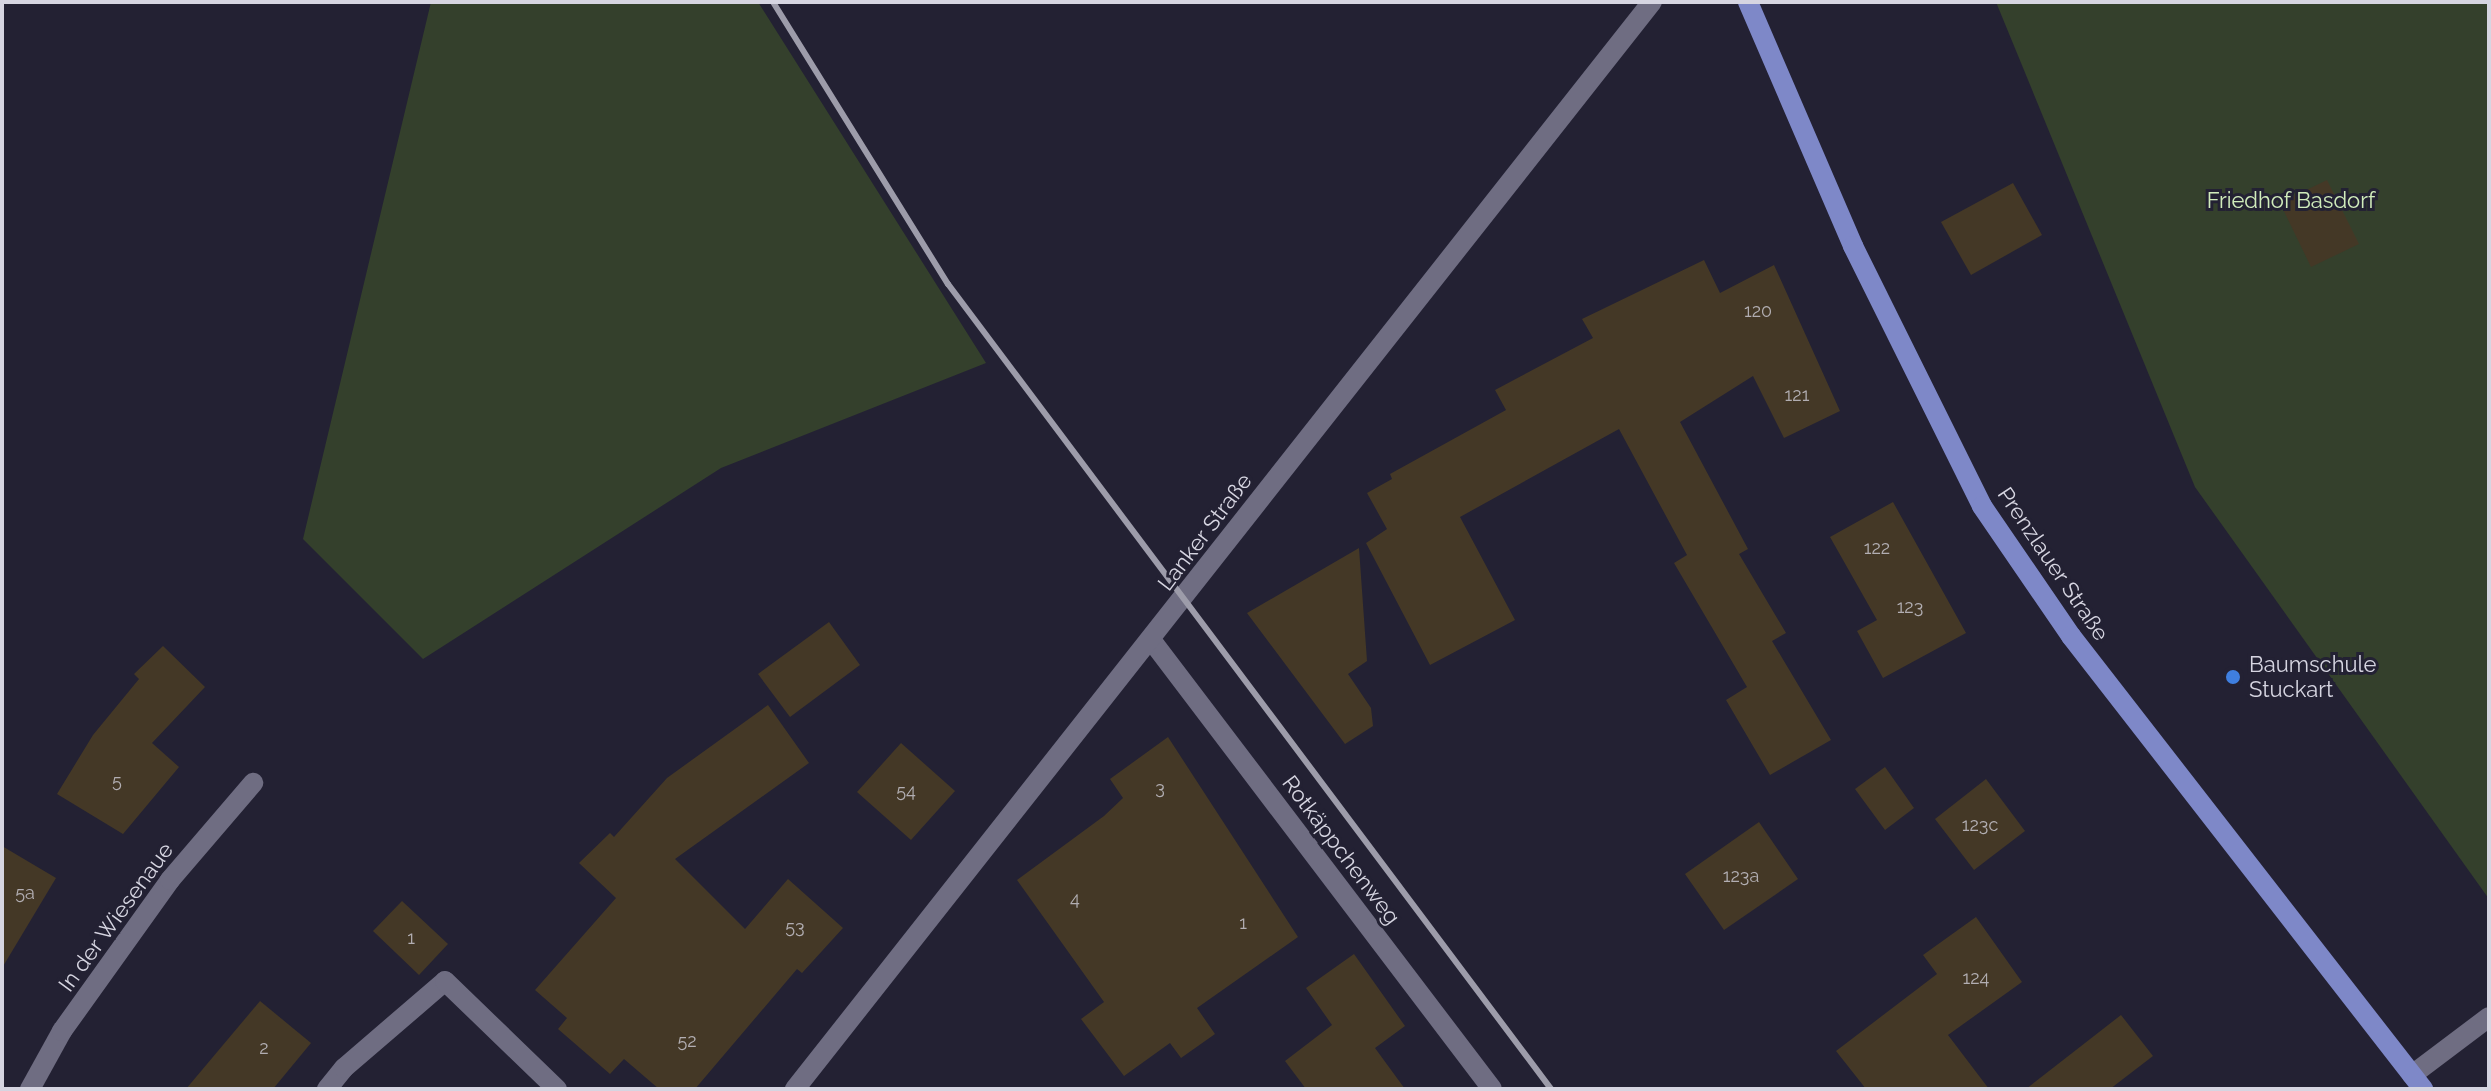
<!DOCTYPE html>
<meta charset="utf-8">
<style>
body{margin:0}
#map{position:relative;width:2491px;height:1091px;overflow:hidden;background:#232133;font-family:Raleway,sans-serif}
div>[style]{position:absolute}
[style*='--x']{left:calc(var(--x)*1px);top:calc(var(--y)*1px);width:calc(var(--w)*1px);rotate:calc(var(--a)*1deg)}
.green>*{inset:0;background:#34402c}
.building>*{inset:0;background:#443826}
.minor>*{height:20px;margin:-10px;padding:0 10px;transform-origin:10px;border-radius:10px;background:#6f6d82}
.major>*{height:20px;margin:-10px;padding:0 10px;transform-origin:10px;border-radius:10px;background:#7e88c8}
.rail>*{height:6px;margin:-3px;padding:0 3px;transform-origin:3px;border-radius:3px;background:#9d9caa}
.dots>*{width:22px;height:22px;translate:-50% -50%;box-sizing:border-box;border:4px solid #232133;border-radius:50%}
span{translate:-50% -50%;white-space:nowrap;text-align:center;line-height:1.15;-webkit-text-stroke:6px #232133;paint-order:stroke}
.number-label{font-size:18px;color:#b2aeb2}
.number-label span{-webkit-text-stroke-width:0}
.park-label{font-size:22px;color:#d0ecbb}
.street-label{font-size:22px;color:#d6d5e1}
.poi-label{font-size:22px;color:#d6d5e1}
.left{translate:0 -50%;text-align:left}
.frame{position:absolute;inset:0;border:4px solid #d6d5e1;pointer-events:none}
</style>
<div id="map">
<div class="green">
<div style="clip-path:polygon(431px 2px,758px 2px,986px 363px,721px 468px,423px 659px,303px 539px)"></div>
<div style="clip-path:polygon(1996px 2px,2489px 2px,2489px 899px,2195px 487px)"></div>
</div>
<div class="building">
<div style="clip-path:polygon(2327px 180px,2359px 244px,2311px 267px,2280px 203px)"></div>
<div style="clip-path:polygon(2013px 183px,2042px 235px,1971px 275px,1941px 222px)"></div>
<div style="clip-path:polygon(1704px 260px,1720px 293px,1774px 265px,1840px 411px,1784px 438px,1753px 376px,1680px 422px,1748px 549px,1739px 554px,1786px 633px,1772px 641px,1831px 740px,1770px 775px,1726px 700px,1747px 687px,1674px 563px,1687px 555px,1619px 429px,1460px 517px,1515px 620px,1430px 665px,1366px 543px,1387px 529px,1367px 493px,1392px 479px,1390px 474px,1506px 410px,1495px 390px,1593px 338px,1582px 319px)"></div>
<div style="clip-path:polygon(1893px 502px,1966px 633px,1883px 678px,1857px 631px,1877px 620px,1830px 537px)"></div>
<div style="clip-path:polygon(1359px 548px,1367px 661px,1348px 674px,1371px 708px,1373px 726px,1345px 744px,1247px 613px)"></div>
<div style="clip-path:polygon(829px 622px,860px 665px,790px 717px,758px 674px)"></div>
<div style="clip-path:polygon(163px 646px,205px 687px,152px 743px,179px 767px,123px 834px,57px 794px,93px 735px,139px 679px,134px 674px)"></div>
<div style="clip-path:polygon(768px 705px,809px 763px,675px 859px,745px 929px,788px 879px,843px 928px,802px 973px,797px 969px,695px 1089px,659px 1089px,624px 1059px,610px 1074px,558px 1029px,567px 1018px,535px 990px,616px 898px,579px 863px,610px 833px,614px 837px,667px 778px)"></div>
<div style="clip-path:polygon(1168px 737px,1298px 937px,1197px 1008px,1215px 1034px,1181px 1058px,1170px 1043px,1124px 1076px,1081px 1019px,1104px 1002px,1017px 880px,1104px 816px,1123px 798px,1110px 779px)"></div>
<div style="clip-path:polygon(901px 743px,955px 791px,911px 840px,857px 792px)"></div>
<div style="clip-path:polygon(1885px 767px,1914px 808px,1885px 830px,1855px 789px)"></div>
<div style="clip-path:polygon(1986px 779px,2025px 831px,1974px 870px,1935px 819px)"></div>
<div style="clip-path:polygon(1759px 822px,1798px 879px,1724px 930px,1685px 874px)"></div>
<div style="clip-path:polygon(2px 846px,56px 878px,2px 968px)"></div>
<div style="clip-path:polygon(402px 901px,448px 944px,419px 975px,373px 931px)"></div>
<div style="clip-path:polygon(1976px 917px,2022px 982px,1948px 1035px,1989px 1089px,1866px 1089px,1836px 1051px,1937px 974px,1923px 955px)"></div>
<div style="clip-path:polygon(1354px 954px,1405px 1026px,1375px 1048px,1405px 1089px,1306px 1089px,1285px 1061px,1332px 1025px,1306px 988px)"></div>
<div style="clip-path:polygon(260px 1001px,311px 1043px,273px 1089px,186px 1089px)"></div>
<div style="clip-path:polygon(2121px 1015px,2153px 1056px,2110px 1089px,2026px 1089px)"></div>
</div>
<div class="minor">
<div style="--x:1152;--y:641;--w:562;--a:52.8"></div>
<div style="--x:2412;--y:1075;--w:96;--a:-37"></div>
<div style="--x:30;--y:1089;--w:66;--a:-61.1"></div>
<div style="--x:62;--y:1031;--w:186;--a:-54.4"></div>
<div style="--x:170;--y:880;--w:128;--a:-49.4"></div>
<div style="--x:327;--y:1089;--w:27;--a:-51"></div>
<div style="--x:344;--y:1068;--w:133;--a:-40.7"></div>
<div style="--x:445;--y:981;--w:156;--a:44"></div>
<div style="--x:795;--y:1089;--w:1384;--a:-51.75"></div>
</div>
<div class="major">
<div style="--x:1748;--y:2;--w:266;--a:66.7"></div>
<div style="--x:1853;--y:246;--w:290;--a:63.6"></div>
<div style="--x:1982;--y:506;--w:158;--a:55.6"></div>
<div style="--x:2071;--y:636;--w:574;--a:52.15"></div>
</div>
<div class="rail">
<div style="--x:773;--y:2;--w:332;--a:58.2"></div>
<div style="--x:948;--y:284;--w:1006;--a:53.16"></div>
</div>
<div class="dots">
<div style="left:2233px;top:677px;background:#3f7fe0"></div>
</div>
<div class="number-label">
<span style="left:1758px;top:311px">120</span>
<span style="left:1797px;top:395px">121</span>
<span style="left:1877px;top:548px">122</span>
<span style="left:1910px;top:607px">123</span>
<span style="left:117px;top:781px">5</span>
<span style="left:1160px;top:788px">3</span>
<span style="left:906px;top:791px">54</span>
<span style="left:1980px;top:825px">123c</span>
<span style="left:1741px;top:876px">123a</span>
<span style="left:25px;top:893px">5a</span>
<span style="left:1075px;top:899px">4</span>
<span style="left:1243px;top:923px">1</span>
<span style="left:795px;top:927px">53</span>
<span style="left:411px;top:938px">1</span>
<span style="left:1976px;top:978px">124</span>
<span style="left:687px;top:1041px">52</span>
<span style="left:264px;top:1048px">2</span>
</div>
<div class="park-label">
<span style="left:2291px;top:201px">Friedhof Basdorf</span>
</div>
<div class="street-label">
<span style="left:1205px;top:532px;rotate:-53deg">Lanker Straße</span>
<span style="left:2053px;top:564px;rotate:56deg">Prenzlauer Straße</span>
<span style="left:1341px;top:850px;rotate:53deg">Rotkäppchenweg</span>
<span style="left:116px;top:917px;rotate:-54deg">In der Wiesenaue</span>
</div>
<div class="poi-label">
<span class="left" style="left:2249px;top:677px">Baumschule<br>Stuckart</span>
</div>
<div class="frame"></div>
</div>
